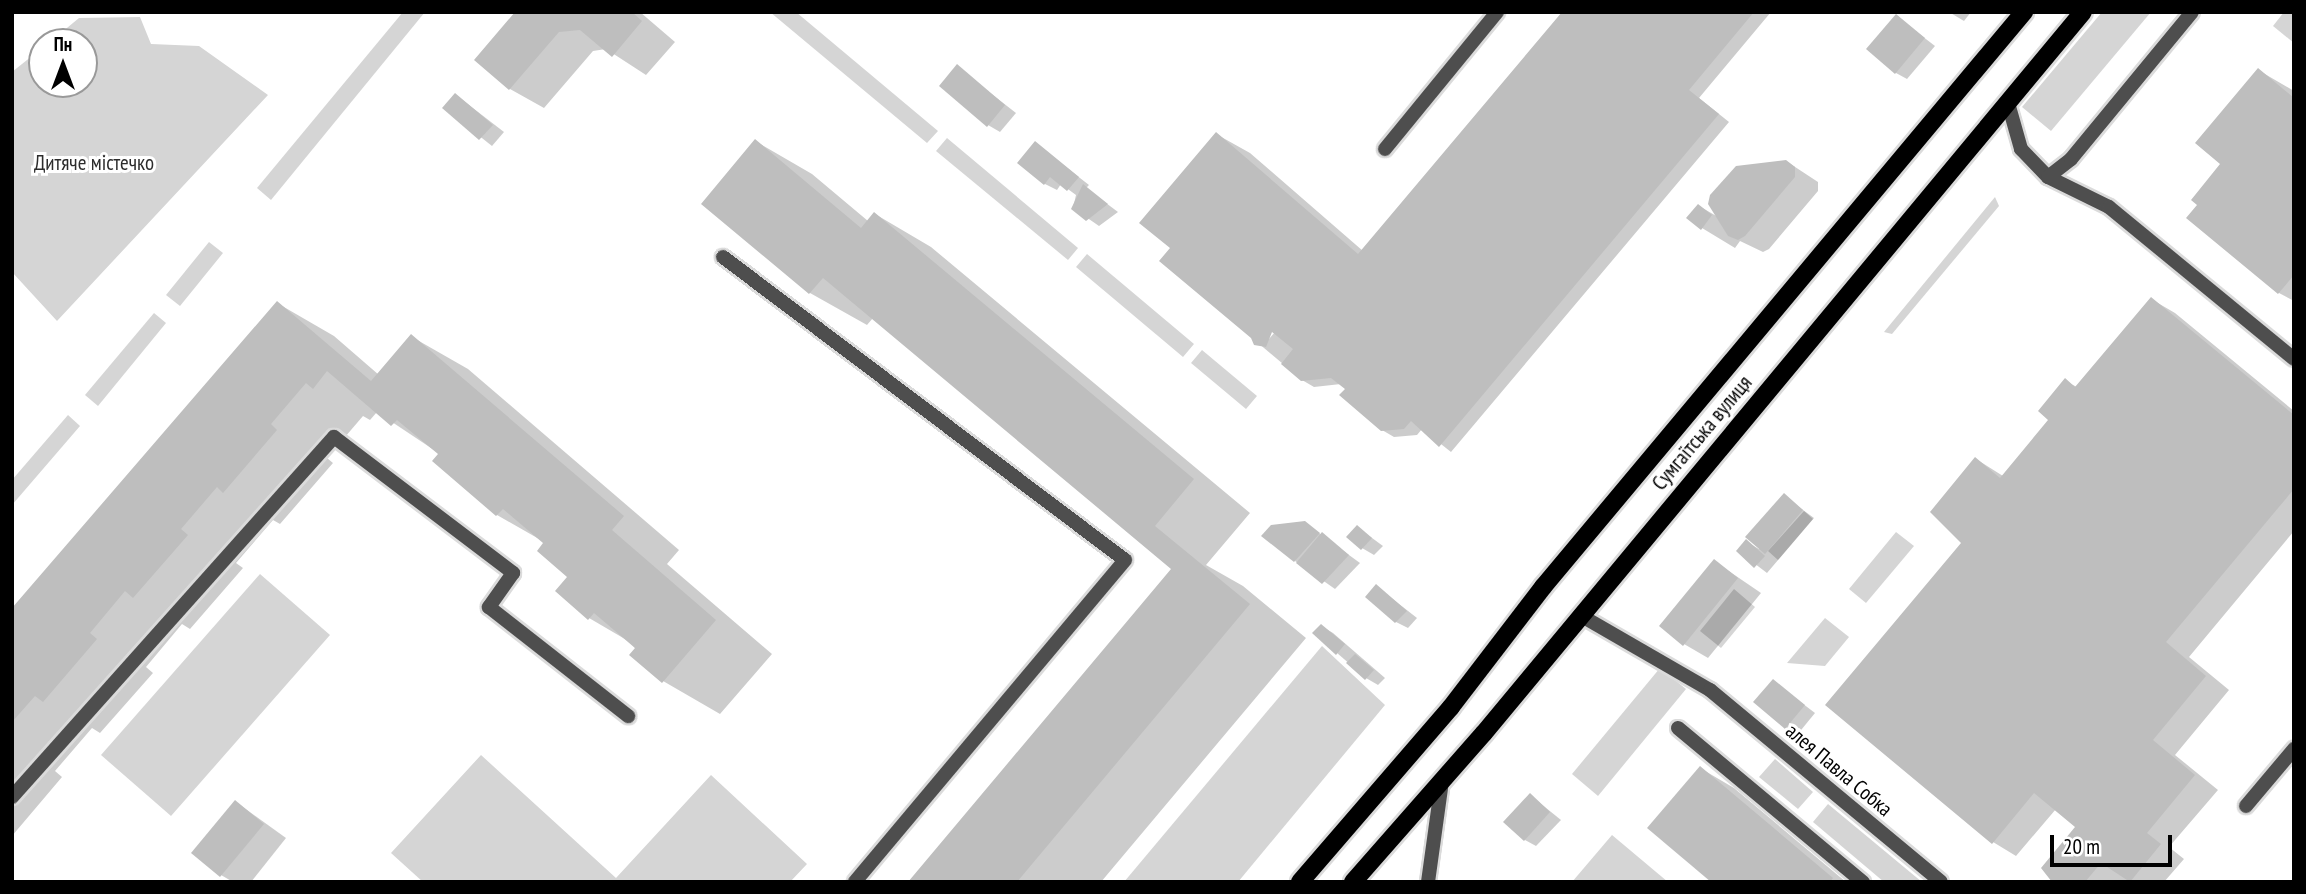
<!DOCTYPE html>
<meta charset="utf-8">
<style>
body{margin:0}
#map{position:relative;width:2306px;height:894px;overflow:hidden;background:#fff;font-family:"PT Sans Narrow",sans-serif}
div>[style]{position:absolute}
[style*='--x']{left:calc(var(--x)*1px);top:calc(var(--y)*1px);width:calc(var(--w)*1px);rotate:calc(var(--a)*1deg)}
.green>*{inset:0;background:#d5d5d5}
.shadow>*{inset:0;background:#0003}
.building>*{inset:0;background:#bebebe}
.roads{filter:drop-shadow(2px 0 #dbdbdb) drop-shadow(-2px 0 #dbdbdb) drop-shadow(0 2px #dbdbdb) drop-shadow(0 -2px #dbdbdb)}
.lane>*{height:14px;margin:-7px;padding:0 7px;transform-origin:7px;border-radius:7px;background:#4e4e4e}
.street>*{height:14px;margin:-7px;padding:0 7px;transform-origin:7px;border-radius:7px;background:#4e4e4e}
.primary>*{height:18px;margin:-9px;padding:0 9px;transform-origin:9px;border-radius:9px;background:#000}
span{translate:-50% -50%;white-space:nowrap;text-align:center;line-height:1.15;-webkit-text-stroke:6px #fff;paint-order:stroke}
.park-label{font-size:21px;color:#2c2c2c}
.street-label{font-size:21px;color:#000}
.frame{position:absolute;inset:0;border:14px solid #000;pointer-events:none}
.north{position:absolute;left:28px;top:28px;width:70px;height:70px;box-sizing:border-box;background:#fff;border:2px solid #999;border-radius:50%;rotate:0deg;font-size:19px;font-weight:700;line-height:28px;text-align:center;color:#000}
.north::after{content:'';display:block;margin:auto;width:24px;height:32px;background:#000;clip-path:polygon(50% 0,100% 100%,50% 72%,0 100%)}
.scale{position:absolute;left:2050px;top:835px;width:122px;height:32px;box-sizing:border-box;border:4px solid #000;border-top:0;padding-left:9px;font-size:21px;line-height:24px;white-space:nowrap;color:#000;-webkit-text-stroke:5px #fff;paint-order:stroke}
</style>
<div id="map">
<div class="green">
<div style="clip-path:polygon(403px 12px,425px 12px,271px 200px,257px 188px)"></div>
<div style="clip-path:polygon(770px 12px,796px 12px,938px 131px,927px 143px)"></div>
<div style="clip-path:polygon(2102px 12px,2151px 12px,2051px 131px,2022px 107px)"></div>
<div style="clip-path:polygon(2284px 12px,2294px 12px,2294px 43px,2273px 26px)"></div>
<div style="clip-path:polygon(140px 17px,151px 44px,199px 46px,268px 95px,57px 321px,12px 272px,12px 72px,42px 48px,42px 84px,84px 84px,84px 42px,50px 42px,79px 18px)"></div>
<div style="clip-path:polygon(947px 138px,1078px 248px,1068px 260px,936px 151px)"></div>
<div style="clip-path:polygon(1995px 197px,1999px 206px,1892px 334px,1884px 332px)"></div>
<div style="clip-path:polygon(209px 242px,223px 253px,180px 306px,166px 295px)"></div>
<div style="clip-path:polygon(1087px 254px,1194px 344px,1183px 357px,1076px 267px)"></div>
<div style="clip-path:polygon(154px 313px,166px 323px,98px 406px,85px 395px)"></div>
<div style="clip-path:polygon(1202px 350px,1257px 396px,1246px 409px,1191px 363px)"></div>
<div style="clip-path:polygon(68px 415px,80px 426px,12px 505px,12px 480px)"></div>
<div style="clip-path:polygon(1804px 511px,1813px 519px,1778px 560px,1768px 551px)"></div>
<div style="clip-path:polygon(1896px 532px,1914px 546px,1866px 603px,1849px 589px)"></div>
<div style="clip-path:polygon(260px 574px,330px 635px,171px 816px,101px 755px)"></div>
<div style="clip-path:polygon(1734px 589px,1755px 607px,1721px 648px,1700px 631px)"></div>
<div style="clip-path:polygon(1825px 618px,1849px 637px,1825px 666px,1787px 663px)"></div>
<div style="clip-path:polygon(1322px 646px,1385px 705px,1238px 882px,1124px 882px)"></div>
<div style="clip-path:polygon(1660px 668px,1686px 689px,1598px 796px,1572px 774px)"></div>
<div style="clip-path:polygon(481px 755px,616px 878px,711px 775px,807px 864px,790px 882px,423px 882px,391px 853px)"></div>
<div style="clip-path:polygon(1775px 759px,1813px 792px,1798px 809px,1759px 777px)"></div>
<div style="clip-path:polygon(1828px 804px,1922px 882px,1884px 882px,1813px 822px)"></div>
<div style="clip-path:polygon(1612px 835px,1668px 882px,1572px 882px)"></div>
</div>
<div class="shadow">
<div style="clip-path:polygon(519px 12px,640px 12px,675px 42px,646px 75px,606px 49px,593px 51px,544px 108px,510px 89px,477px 60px)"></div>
<div style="clip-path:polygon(evenodd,1563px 12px,1771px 12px,1699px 98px,1729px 122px,1451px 452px,1422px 429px,1417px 435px,1394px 437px,1382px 430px,1341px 384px,1314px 387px,1302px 380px,1161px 261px,1173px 248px,1216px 134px,1250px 153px,1363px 251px,1563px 12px,1303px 300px,1268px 340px,1265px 338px,1303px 300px)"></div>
<div style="clip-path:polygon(1949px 12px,1971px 12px,1964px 21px)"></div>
<div style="clip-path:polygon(1896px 16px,1935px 46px,1907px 79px,1896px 73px)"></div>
<div style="clip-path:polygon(957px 67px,1016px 113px,1000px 132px,988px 125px)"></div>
<div style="clip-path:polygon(2258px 70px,2294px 91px,2294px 301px,2279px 293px,2199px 205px,2223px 164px)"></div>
<div style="clip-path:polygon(456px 95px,504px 132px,492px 146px,444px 108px)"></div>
<div style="clip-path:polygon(755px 141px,812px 174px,868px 221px,875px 214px,931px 247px,1250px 513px,1206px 565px,1243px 586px,1306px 638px,1101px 882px,911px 882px,1174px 569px,873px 318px,867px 325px,810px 293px,703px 203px)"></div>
<div style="clip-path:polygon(1035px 143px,1089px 185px,1086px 188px,1118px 212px,1099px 226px,1073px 208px,1076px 195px,1061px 184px,1057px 190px,1045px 184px)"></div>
<div style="clip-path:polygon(1786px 161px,1818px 182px,1818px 191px,1769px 249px,1763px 252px,1740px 241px,1735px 248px,1702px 228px,1699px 206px,1718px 217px)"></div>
<div style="clip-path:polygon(2151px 299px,2175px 313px,2294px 411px,2294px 531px,2189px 657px,2229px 690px,2175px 755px,2218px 790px,2169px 847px,2184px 859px,2164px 882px,2054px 882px,2078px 827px,2056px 809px,2016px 856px,1993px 842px,1963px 543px,1976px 459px,2003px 476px,2050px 420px,2065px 381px,2077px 387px)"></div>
<div style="clip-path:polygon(277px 303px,334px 336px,379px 375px,412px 337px,468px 369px,679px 550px,667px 564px,772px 654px,720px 714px,663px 681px,630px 642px,589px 618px,570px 577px,546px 543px,497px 515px,440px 454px,377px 412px,370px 420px,363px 416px,327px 458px,333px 463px,280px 524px,273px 520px,236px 563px,243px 568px,190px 629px,182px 624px,146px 667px,153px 673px,100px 733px,92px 728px,55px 771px,62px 777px,12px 836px,12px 611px)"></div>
<div style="clip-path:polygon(1784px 496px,1814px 518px,1767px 573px,1738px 551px,1747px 542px,1759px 549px)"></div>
<div style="clip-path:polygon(1305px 523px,1360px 563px,1335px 589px,1295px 561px)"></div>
<div style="clip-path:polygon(1357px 527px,1383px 546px,1374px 555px,1362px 548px)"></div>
<div style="clip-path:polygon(1714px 561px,1761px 593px,1708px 658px,1684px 644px)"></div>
<div style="clip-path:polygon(1376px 586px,1417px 618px,1408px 628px,1396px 622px)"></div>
<div style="clip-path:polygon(1321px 626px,1333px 633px,1385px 678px,1378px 685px,1366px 678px,1337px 653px)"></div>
<div style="clip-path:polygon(1773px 681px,1815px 713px,1797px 735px,1786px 728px)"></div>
<div style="clip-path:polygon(1700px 768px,1734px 788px,1846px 882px,1713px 882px)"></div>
<div style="clip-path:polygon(1530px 795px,1561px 820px,1536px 846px,1525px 840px)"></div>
<div style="clip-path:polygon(236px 802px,286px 838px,251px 882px,233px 882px,221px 875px)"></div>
</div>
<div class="building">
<div style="clip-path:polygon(515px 12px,632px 12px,642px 21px,612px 57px,580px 30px,559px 32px,509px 90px,474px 60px)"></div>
<div style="clip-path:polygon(1562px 12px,1754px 12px,1689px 90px,1719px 114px,1439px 447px,1411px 421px,1404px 429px,1381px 431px,1339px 395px,1345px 389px,1331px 378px,1301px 381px,1281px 364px,1293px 349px,1272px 332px,1266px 347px,1254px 345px,1251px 338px,1159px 261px,1170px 248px,1139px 223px,1216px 132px,1358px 254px)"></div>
<div style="clip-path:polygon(1896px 14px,1925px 38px,1895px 74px,1866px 49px)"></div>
<div style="clip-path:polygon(957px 64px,1005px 105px,987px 127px,939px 86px)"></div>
<div style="clip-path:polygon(2258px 68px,2294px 98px,2294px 275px,2278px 294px,2186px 218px,2197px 205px,2191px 200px,2220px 164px,2195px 143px)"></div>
<div style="clip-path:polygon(455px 93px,493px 125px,479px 140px,442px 108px)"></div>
<div style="clip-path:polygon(755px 139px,861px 228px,874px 212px,1194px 479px,1155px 526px,1250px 604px,1017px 882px,908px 882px,1171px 569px,823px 278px,809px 294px,701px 204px)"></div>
<div style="clip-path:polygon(1035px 141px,1079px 177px,1067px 191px,1050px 177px,1044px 185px,1017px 163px)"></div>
<div style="clip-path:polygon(1786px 160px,1795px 167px,1795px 177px,1745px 236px,1738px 240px,1728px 236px,1708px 204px,1710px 195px,1736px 166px)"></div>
<div style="clip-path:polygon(1083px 184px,1108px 204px,1086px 221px,1071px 209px)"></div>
<div style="clip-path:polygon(1698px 204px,1712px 215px,1701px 230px,1686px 218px)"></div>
<div style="clip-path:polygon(2151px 297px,2294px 415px,2294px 489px,2166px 642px,2206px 676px,2153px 740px,2195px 775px,2147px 833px,2161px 844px,2130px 882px,2101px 863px,2085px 882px,2052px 882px,2041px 868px,2075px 827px,2034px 793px,1992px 844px,1825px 705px,1961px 543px,1930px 512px,1975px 457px,2000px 478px,2048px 420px,2038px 411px,2065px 378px,2075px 387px)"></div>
<div style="clip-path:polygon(277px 301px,371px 381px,411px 334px,624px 516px,612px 530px,716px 620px,662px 683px,629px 655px,635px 648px,594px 613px,588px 620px,555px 591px,567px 577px,537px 551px,543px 543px,503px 509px,496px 516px,432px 461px,438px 454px,397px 420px,391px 426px,327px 371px,313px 389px,306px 383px,271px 424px,277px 430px,223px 493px,217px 487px,181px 529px,188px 535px,133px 598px,125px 591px,90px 633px,97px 639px,43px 702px,35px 696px,12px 722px,12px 608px)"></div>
<div style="clip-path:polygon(1784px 493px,1803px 510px,1765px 554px,1745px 537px)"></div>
<div style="clip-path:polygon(1305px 521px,1320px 533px,1294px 562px,1261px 536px,1271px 525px)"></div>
<div style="clip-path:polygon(1357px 525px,1372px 538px,1361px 550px,1346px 537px)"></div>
<div style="clip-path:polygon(1322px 532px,1349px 555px,1322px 584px,1296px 563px)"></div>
<div style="clip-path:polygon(1746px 539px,1765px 556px,1754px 568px,1736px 551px)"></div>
<div style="clip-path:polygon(1714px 559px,1738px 578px,1683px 646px,1659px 626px)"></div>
<div style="clip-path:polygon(1376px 584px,1407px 611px,1395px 623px,1365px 597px)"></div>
<div style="clip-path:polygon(1321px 624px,1345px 644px,1336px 655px,1312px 633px)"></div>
<div style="clip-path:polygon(1355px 654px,1374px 670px,1365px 680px,1346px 663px)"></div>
<div style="clip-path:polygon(1773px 679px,1805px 705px,1785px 729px,1753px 702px)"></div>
<div style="clip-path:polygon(1700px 766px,1833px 878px,1830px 882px,1711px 882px,1647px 828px)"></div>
<div style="clip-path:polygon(1530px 793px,1550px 812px,1524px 841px,1503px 822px)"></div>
<div style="clip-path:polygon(235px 800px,264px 824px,220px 877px,191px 853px)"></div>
</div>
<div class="roads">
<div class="lane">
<div style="--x:2008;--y:103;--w:48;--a:74.2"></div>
<div style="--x:2021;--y:149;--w:39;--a:46"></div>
<div style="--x:2048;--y:177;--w:68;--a:26.2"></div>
<div style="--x:2109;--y:207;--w:239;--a:39.4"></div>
<div style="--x:1385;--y:149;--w:177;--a:-50.7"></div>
<div style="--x:2048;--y:177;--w:29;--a:-38"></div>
<div style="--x:2071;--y:159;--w:190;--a:-50.5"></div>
<div style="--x:723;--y:257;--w:503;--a:37.01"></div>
<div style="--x:1125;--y:560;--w:420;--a:130"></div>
<div style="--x:1580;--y:615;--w:150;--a:30"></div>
<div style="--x:12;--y:797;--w:483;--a:-48.2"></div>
<div style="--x:334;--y:437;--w:225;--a:37.2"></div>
<div style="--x:513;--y:573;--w:42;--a:125.2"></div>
<div style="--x:489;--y:607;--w:177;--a:38.1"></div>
<div style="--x:2246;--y:806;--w:75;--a:-49.9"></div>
<div style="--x:1428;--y:882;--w:102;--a:-82.1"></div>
</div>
<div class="street">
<div style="--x:1710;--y:690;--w:300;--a:39.7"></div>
<div style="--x:1678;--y:728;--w:241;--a:39.8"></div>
</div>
<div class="primary">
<div style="--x:1300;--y:882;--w:231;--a:-49.2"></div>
<div style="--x:1451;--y:707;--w:151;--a:-52.5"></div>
<div style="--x:1543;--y:587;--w:750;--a:-50.09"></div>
<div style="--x:1353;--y:882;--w:198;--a:-48.7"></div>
<div style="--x:1484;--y:733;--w:937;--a:-50.28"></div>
</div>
</div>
<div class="park-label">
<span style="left:94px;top:163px">Дитяче містечко</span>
</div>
<div class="street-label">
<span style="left:1702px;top:433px;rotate:-50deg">Сумгаїтська вулиця</span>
<span style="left:1839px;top:770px;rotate:40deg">алея Павла Собка</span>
</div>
<div class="frame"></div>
<div class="north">Пн</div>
<div class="scale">20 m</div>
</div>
